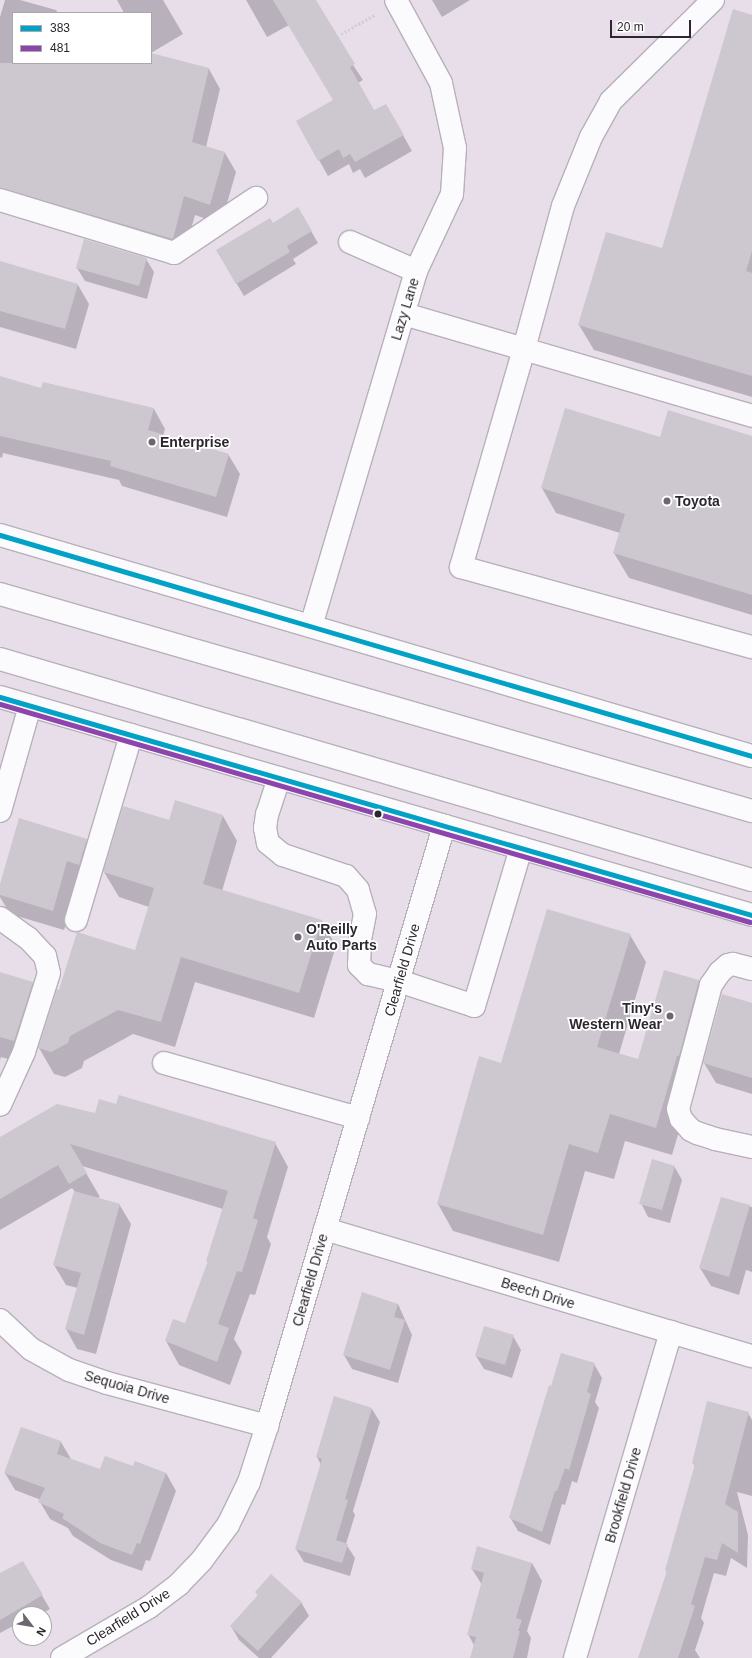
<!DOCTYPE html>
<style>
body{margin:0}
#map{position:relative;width:752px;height:1658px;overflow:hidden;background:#e7deea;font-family:Arial,sans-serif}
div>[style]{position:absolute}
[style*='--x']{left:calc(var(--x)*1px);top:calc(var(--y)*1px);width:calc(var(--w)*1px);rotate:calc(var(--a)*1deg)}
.shadow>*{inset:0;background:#0003}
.building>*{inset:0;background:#cdc7d0}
.path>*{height:2.5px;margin-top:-1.25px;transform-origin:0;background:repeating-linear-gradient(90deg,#d0ced1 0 2px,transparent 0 4px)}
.roads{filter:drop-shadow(1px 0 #b7b0ba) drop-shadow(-1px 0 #b7b0ba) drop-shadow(0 1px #b7b0ba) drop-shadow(0 -1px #b7b0ba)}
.minor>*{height:22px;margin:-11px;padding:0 11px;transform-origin:11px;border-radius:11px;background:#fbfafc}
.major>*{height:22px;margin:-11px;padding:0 11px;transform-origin:11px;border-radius:11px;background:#fbfafc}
.highway>*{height:22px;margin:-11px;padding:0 11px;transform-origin:11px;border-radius:11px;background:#fbfafc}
.bus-1>*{height:5px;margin:-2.5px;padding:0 2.5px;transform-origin:2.5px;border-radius:2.5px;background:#02a2c6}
.bus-2>*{height:5px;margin:-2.5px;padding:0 2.5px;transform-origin:2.5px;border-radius:2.5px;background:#8e44ad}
.dots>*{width:11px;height:11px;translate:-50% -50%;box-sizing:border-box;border:2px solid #fff;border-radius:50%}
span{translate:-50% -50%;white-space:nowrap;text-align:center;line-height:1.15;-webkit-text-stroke:3.5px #fff;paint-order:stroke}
.street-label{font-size:14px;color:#2c262f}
.poi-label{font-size:14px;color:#2c262f;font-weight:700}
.left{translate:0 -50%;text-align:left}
.right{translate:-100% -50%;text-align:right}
.legend{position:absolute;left:12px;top:12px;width:140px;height:52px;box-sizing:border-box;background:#fff;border:1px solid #aba8ac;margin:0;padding:5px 7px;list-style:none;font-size:12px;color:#2c262f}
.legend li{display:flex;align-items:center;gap:8px;height:20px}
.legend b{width:20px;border:1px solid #aba8ac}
.north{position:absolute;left:12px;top:1606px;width:40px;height:40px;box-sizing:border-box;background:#fff;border:1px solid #aba8ac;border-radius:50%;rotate:121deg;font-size:11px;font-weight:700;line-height:16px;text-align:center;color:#2c262f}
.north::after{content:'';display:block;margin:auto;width:14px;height:18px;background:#6d6670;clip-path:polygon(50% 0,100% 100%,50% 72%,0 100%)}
.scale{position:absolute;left:610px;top:20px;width:81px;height:18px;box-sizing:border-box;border:2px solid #2c262f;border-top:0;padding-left:5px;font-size:12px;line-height:14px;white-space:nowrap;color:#2c262f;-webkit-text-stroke:3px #fff;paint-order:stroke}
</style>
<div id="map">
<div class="shadow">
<div style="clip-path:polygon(5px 0,20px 0,56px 10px,58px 13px,13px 13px,13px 63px,151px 63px,151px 54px,209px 69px,220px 89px,206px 147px,225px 153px,236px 172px,221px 224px,195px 215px,183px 258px,0 208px,0 17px)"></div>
<div style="clip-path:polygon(117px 0,163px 0,183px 34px,151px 53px,151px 13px,124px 13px)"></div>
<div style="clip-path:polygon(246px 0,310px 0,363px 80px,358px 83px,374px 111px,386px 105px,412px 151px,365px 178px,360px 169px,353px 173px,349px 164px,328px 176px,297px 121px,334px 100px,289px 25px,267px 37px)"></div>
<div style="clip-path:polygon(432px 0,470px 0,442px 17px)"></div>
<div style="clip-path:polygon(752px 16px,752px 397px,594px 350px,579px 325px,663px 249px)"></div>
<div style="clip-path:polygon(273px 224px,311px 231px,318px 243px,293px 259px,296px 264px,244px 296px,217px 250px)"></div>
<div style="clip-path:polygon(146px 259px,154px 272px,147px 299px,85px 281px,77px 268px)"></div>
<div style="clip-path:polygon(0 262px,78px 285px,89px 304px,76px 349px,0 327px)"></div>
<div style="clip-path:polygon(0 377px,42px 390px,44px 383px,154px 409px,165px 429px,163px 436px,228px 454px,240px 474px,227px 517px,122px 486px,119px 480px,3px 453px,2px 458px,0 457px)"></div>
<div style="clip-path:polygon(752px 437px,752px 615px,629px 578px,614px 553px,620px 533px,556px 513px,542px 488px,661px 438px)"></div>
<div style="clip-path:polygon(223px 816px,237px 841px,222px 891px,322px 921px,336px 946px,314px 1018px,195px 982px,175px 1047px,133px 1034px,84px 1061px,82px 1068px,65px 1077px,54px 1074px,39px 1048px,60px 991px,136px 951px,149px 907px,119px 897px,104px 872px,169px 821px)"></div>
<div style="clip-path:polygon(86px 840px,98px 859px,79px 881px,64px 930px,10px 914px,0 897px,0 887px)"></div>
<div style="clip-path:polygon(630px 935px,646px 962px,619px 1054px,639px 1060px,665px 971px,699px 981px,715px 1009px,672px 1155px,625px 1141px,614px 1179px,585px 1171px,559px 1262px,453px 1231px,438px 1204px,502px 1064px)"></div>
<div style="clip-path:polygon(0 973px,32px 983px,46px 1007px,28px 1065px,1px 1057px,0 1060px)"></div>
<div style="clip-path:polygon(752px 1004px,752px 1094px,716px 1083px,704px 1063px)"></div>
<div style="clip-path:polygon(96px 1115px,275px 1143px,288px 1167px,267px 1237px,271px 1244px,255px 1295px,250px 1294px,234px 1339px,242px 1352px,230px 1385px,179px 1365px,166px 1341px,186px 1324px,208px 1263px,207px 1260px,223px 1209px,82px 1166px,100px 1197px,97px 1198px,119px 1204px,131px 1224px,96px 1354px,77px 1349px,66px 1329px,78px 1288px,66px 1285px,54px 1265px,75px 1192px,72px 1188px,0 1230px,0 1138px)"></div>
<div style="clip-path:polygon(674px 1166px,682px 1180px,670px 1223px,648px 1217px,641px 1203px)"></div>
<div style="clip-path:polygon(722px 1198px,752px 1207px,752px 1272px,746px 1270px,739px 1295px,711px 1286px,700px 1268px)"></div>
<div style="clip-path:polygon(398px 1304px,412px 1335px,398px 1383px,352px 1369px,344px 1355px)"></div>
<div style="clip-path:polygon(513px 1336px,521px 1350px,512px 1378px,484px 1369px,476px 1356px)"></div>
<div style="clip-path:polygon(594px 1364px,602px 1378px,595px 1402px,599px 1408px,577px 1483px,572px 1481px,565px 1505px,562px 1504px,550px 1545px,518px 1531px,510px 1517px,552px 1387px)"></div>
<div style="clip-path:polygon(372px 1409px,380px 1422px,353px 1511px,355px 1515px,346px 1544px,355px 1558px,350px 1576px,304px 1562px,296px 1549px,321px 1465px,317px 1457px)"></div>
<div style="clip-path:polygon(748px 1413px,752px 1420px,752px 1496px,737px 1492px,748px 1535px,747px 1568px,731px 1558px,726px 1576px,714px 1573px,701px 1618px,704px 1623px,695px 1650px,700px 1658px,639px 1658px,667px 1573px,666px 1570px,696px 1467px,693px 1463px)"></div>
<div style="clip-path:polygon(22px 1428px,61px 1442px,71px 1459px,100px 1471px,134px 1468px,166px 1473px,176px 1491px,150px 1561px,146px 1560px,142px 1571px,111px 1560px,73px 1536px,68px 1528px,50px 1519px,40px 1502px,41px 1500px,15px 1490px,5px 1473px)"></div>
<div style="clip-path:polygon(22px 1562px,50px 1609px,41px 1614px,20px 1614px,20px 1626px,15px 1629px,13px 1626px,0 1633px,0 1575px)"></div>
<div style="clip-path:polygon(532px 1563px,542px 1581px,527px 1631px,531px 1638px,527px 1658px,472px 1658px,475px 1647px,468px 1634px,482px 1585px,472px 1569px)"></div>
<div style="clip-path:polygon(256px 1592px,301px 1602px,309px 1616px,271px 1658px,259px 1658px,239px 1640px,231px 1626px,258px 1596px)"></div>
</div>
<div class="building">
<div style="clip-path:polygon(273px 0,316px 0,355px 64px,350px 67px,374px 110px,386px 104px,404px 135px,355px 162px,350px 154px,343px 158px,339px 149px,318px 161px,296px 121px,333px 100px)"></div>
<div style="clip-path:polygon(733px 9px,752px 15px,752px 251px,746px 271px,752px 273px,752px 376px,578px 325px,606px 232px,662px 248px)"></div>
<div style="clip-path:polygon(151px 53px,209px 68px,192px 142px,225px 152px,210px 205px,184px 196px,173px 239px,0 188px,0 63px,151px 63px)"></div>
<div style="clip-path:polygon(298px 207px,312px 231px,287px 246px,290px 252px,236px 284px,216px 250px,270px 218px,273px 223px)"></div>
<div style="clip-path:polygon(84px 239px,147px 258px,139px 286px,76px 268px)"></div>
<div style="clip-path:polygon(0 261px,78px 284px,65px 329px,0 311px)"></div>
<div style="clip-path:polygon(0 376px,41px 388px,43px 382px,154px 408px,148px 430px,229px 454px,216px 497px,110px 466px,111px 461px,0 436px)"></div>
<div style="clip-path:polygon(565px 408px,660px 437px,668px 410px,752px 436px,752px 595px,613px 553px,625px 514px,541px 488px)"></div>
<div style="clip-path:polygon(175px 800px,223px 815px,203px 884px,322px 920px,299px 993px,181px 957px,161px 1022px,118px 1010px,70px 1036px,68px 1043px,51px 1052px,38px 1048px,57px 989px,59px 990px,77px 932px,135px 950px,154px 888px,103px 872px,123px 806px,169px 820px)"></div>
<div style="clip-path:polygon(19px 818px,87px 839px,79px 865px,67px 861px,53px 911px,0 895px,0 884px)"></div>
<div style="clip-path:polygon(547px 909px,631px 934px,597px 1047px,638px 1059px,664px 970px,699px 980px,679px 1056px,677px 1056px,656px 1128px,610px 1114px,598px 1153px,569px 1144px,543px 1235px,437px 1204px,479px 1056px,501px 1063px)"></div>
<div style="clip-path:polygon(0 972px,33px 982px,14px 1041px,0 1037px)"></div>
<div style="clip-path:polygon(722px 994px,752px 1003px,752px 1078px,703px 1063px)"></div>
<div style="clip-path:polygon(119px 1095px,276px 1142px,253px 1218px,258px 1220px,242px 1272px,237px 1271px,218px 1324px,229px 1328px,217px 1362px,165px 1341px,173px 1319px,185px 1323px,208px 1261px,206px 1261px,228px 1191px,70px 1144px,87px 1173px,69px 1184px,58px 1165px,0 1199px,0 1137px,57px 1104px,95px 1113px,99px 1099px,116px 1104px)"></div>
<div style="clip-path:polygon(652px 1159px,675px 1166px,662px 1210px,639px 1204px)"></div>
<div style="clip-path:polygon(74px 1191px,120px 1204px,84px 1335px,65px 1329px,81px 1273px,53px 1265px)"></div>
<div style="clip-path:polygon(721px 1197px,750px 1205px,729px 1277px,699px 1268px)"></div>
<div style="clip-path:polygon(362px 1292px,398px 1304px,394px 1317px,405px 1320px,390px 1370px,343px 1355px)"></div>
<div style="clip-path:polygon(484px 1326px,514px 1335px,505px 1365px,475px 1356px)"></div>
<div style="clip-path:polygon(561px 1353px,595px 1363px,587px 1392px,591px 1394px,569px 1470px,565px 1468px,557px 1491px,555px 1491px,542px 1532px,509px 1518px,549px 1385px,551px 1386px)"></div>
<div style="clip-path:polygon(334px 1396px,372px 1408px,345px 1499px,348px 1500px,336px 1540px,348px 1544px,342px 1563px,295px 1549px,322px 1459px,316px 1457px)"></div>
<div style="clip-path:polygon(707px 1401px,749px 1412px,725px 1504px,738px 1512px,738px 1553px,722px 1543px,717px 1560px,705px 1557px,691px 1604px,695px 1606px,678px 1658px,638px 1658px,667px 1571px,665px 1570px,695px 1464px,692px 1463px)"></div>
<div style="clip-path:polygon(21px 1427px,61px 1441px,57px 1454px,100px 1469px,105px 1456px,133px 1466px,135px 1461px,166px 1473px,140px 1544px,137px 1543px,132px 1555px,100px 1543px,62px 1518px,64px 1514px,38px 1502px,45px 1488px,4px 1473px)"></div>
<div style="clip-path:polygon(477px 1546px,532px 1563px,516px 1618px,522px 1620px,518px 1631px,520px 1631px,513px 1658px,470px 1658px,476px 1637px,467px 1635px,484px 1573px,471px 1569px)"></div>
<div style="clip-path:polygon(23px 1561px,43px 1595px,0 1620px,0 1573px)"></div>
<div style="clip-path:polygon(271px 1574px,302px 1602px,258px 1651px,230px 1626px,258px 1595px,255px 1592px)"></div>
</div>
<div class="path">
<div style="--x:341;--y:34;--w:40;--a:-29.7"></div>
</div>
<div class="roads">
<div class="minor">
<div style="--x:713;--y:0;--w:144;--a:135.3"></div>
<div style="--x:611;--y:101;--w:41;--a:119.1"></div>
<div style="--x:591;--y:137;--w:74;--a:112.1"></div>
<div style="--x:563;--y:206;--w:148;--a:105.3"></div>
<div style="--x:524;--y:349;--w:227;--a:106.1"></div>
<div style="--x:461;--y:567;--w:302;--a:15.4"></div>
<div style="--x:0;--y:200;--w:182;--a:16.9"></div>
<div style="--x:174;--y:253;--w:99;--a:-33.9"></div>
<div style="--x:350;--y:242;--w:72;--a:23.7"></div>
<div style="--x:404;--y:314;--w:363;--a:16.3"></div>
<div style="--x:311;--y:626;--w:370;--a:-73.5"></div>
<div style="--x:416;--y:271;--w:85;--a:-64.9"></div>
<div style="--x:452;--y:194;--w:46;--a:-86.3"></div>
<div style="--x:455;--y:148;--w:66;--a:-102.2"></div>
<div style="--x:441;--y:83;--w:94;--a:-118.5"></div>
<div style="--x:279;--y:778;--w:38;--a:108"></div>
<div style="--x:267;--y:814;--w:14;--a:98"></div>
<div style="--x:265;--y:828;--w:15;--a:79"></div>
<div style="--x:268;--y:843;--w:19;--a:39"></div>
<div style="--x:283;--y:855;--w:66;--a:18.4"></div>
<div style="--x:346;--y:876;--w:18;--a:49"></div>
<div style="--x:358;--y:890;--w:25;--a:74"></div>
<div style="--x:365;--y:914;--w:26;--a:101"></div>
<div style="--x:360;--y:940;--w:25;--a:92"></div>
<div style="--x:359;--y:965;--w:13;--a:45"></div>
<div style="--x:368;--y:974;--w:32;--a:13"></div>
<div style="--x:399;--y:981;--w:79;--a:18.4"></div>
<div style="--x:474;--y:1006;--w:165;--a:-73.4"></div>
<div style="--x:0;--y:811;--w:109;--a:-74.1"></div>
<div style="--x:0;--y:918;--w:34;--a:36"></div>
<div style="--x:28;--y:938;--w:25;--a:47"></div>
<div style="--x:45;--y:956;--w:17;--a:77"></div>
<div style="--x:49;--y:973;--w:83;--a:107.6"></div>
<div style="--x:24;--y:1052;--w:58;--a:114.4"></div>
<div style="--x:76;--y:920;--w:193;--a:-73.4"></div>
<div style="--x:752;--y:969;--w:20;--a:-165"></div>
<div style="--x:733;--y:964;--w:5;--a:169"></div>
<div style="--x:728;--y:965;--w:11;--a:139"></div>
<div style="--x:720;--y:972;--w:16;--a:125"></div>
<div style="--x:711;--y:985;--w:128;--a:104.9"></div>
<div style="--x:678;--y:1109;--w:10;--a:73"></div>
<div style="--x:681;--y:1119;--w:15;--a:48"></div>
<div style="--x:691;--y:1130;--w:7;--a:27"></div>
<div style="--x:697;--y:1133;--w:19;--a:18"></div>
<div style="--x:715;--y:1139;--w:38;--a:12"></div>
<div style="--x:164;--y:1063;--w:202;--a:15.8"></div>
<div style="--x:325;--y:1229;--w:445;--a:16.6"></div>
<div style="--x:0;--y:1320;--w:42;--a:43.1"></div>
<div style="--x:31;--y:1349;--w:43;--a:28.9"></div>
<div style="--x:69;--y:1370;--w:40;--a:18.9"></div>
<div style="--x:107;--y:1383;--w:166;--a:15"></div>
<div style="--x:62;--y:1658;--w:101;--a:-30.4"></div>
<div style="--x:149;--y:1607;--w:38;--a:-37"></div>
<div style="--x:179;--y:1584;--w:33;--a:-46"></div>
<div style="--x:202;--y:1560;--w:44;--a:-53.4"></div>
<div style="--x:228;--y:1525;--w:48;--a:-64"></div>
<div style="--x:249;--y:1482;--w:59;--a:-72.2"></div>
<div style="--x:267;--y:1426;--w:626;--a:-73.56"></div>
<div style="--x:575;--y:1658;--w:340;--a:-73.6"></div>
</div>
<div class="major">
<div style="--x:0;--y:535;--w:784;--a:16.38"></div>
<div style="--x:0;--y:697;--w:783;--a:16.17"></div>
</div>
<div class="highway">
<div style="--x:0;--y:594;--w:783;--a:16.1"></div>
<div style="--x:0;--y:659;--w:784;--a:16.38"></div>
</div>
</div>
<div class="bus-1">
<div style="--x:0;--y:535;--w:784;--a:16.38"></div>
<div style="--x:0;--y:697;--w:783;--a:16.17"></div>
</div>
<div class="bus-2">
<div style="--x:0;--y:704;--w:781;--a:16.21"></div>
</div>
<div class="dots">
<div style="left:152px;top:442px;background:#6d6670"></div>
<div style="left:667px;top:501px;background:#6d6670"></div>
<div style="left:378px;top:814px;background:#2c262f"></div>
<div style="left:298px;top:937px;background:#6d6670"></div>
<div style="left:670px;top:1016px;background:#6d6670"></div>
</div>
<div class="street-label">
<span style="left:405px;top:309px;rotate:-73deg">Lazy Lane</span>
<span style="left:402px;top:970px;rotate:-74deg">Clearfield Drive</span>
<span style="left:310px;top:1280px;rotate:-74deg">Clearfield Drive</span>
<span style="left:538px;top:1293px;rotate:17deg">Beech Drive</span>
<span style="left:127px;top:1387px;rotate:16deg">Sequoia Drive</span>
<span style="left:623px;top:1495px;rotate:-74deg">Brookfield Drive</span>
<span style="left:128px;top:1617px;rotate:-32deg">Clearfield Drive</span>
</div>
<div class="poi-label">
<span class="left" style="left:160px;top:442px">Enterprise</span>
<span class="left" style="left:675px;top:501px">Toyota</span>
<span class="left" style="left:306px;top:937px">O'Reilly<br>Auto Parts</span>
<span class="right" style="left:662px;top:1016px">Tiny's<br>Western Wear</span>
</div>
<ul class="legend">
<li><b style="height:5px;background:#02a2c6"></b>383</li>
<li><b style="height:5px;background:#8e44ad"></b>481</li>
</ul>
<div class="north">N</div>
<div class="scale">20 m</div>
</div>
